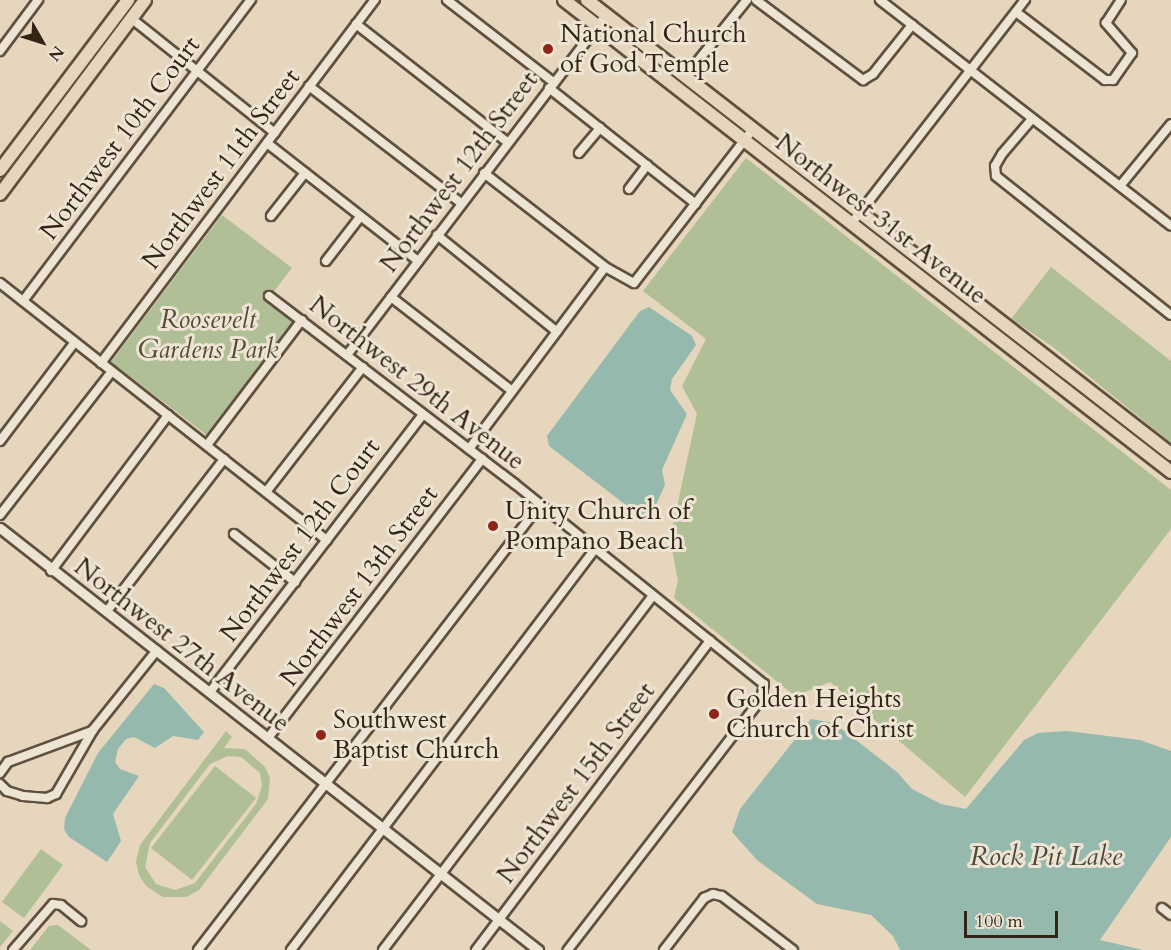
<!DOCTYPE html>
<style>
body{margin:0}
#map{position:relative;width:1171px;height:950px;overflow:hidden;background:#e5d6bd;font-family:Cardo,serif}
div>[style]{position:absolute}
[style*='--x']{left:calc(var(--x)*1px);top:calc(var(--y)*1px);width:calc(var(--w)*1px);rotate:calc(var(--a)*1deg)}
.green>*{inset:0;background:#b0bf95}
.water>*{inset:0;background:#96b9ad}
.roads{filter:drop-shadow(2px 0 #60503f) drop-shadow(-2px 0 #60503f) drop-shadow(0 2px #60503f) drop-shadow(0 -2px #60503f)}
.minor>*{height:8px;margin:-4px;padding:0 4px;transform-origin:4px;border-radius:4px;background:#eee4d4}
.tertiary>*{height:9px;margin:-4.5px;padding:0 4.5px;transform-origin:4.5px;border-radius:4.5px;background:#eee4d4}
.primary>*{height:12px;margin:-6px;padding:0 6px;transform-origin:6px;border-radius:6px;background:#e5d6bd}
.dots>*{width:16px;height:16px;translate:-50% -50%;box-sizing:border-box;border:3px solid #eee4d4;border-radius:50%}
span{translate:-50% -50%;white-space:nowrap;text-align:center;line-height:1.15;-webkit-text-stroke:6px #eee4d4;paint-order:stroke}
.poi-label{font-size:26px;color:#332315}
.left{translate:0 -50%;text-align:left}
.street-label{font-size:26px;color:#332315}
.park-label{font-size:26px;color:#524a35;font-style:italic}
.water-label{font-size:27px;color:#4c483b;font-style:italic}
.north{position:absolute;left:12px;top:12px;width:60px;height:60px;-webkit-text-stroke:4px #eee4d4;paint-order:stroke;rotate:129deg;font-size:16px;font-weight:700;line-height:24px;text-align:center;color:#332315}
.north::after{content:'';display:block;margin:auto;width:21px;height:27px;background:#332315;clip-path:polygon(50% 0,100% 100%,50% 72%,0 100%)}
.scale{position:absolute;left:964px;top:911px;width:94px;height:27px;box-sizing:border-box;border:3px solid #332315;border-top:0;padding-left:8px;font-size:18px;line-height:21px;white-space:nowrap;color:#332315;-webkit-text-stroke:4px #eee4d4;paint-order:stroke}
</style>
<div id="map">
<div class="green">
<div style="clip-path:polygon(746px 158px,1171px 490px,1171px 529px,965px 797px,830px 682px,795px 696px,674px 598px,678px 581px,670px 539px,697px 414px,682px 386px,706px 339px,643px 291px)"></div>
<div style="clip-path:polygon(222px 215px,292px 268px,268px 299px,297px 320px,208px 436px,111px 362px)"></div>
<div style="clip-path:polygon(1051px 267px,1171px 361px,1171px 443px,1053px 347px,1011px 319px)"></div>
<div style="clip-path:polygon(evenodd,226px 731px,232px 737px,224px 748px,245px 749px,265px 767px,270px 778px,268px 799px,199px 890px,186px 897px,163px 897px,146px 886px,139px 875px,136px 862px,140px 845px,226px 731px,241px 757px,260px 773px,262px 786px,256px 804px,195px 883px,175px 890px,156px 884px,145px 867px,150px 843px,210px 764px,228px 756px,241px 757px)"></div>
<div style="clip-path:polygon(215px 766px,256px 798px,192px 880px,151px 848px)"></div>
<div style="clip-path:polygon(41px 849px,63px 865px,24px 918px,2px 902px)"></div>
<div style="clip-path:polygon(0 921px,13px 931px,0 947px)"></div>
<div style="clip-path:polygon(58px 925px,91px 950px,30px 950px,49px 926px)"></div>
</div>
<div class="water">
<div style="clip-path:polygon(649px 307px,692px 336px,696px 345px,672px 379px,670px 390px,687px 414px,662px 470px,665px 485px,648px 522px,549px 446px,547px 436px,640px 311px)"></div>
<div style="clip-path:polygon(154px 684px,164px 688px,204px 732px,198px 740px,173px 736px,155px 748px,134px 737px,126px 739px,118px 749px,115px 762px,120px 769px,139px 776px,113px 814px,121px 841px,107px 862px,69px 837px,64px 829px,65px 818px,98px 753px)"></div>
<div style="clip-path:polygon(811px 719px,834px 723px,897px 772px,912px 789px,941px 804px,966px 809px,1024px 740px,1038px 733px,1067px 731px,1140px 740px,1171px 751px,1171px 837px,1100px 940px,1143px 950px,900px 950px,893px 936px,871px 915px,817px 904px,757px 860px,732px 832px,740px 809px)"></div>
</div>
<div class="roads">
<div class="minor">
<div style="--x:447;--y:0;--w:134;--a:37.7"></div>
<div style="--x:756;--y:0;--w:134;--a:36.8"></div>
<div style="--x:863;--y:80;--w:12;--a:-31"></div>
<div style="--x:873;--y:74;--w:63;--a:-51.5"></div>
<div style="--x:880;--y:0;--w:368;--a:37.8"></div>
<div style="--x:1016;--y:12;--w:112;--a:37.4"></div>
<div style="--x:1105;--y:80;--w:8;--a:0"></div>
<div style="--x:1113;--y:80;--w:33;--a:-55"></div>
<div style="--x:1132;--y:53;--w:40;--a:-131"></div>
<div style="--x:1106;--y:23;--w:27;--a:-57"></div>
<div style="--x:131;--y:18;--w:184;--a:38.6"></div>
<div style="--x:356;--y:24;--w:192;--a:38"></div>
<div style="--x:0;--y:51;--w:64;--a:-53.3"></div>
<div style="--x:685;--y:77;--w:99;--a:-51.2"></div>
<div style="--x:309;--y:86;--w:192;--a:37.6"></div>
<div style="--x:549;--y:88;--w:187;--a:38.3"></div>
<div style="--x:1032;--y:119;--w:46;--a:130.6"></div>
<div style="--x:1002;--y:154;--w:14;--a:120"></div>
<div style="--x:995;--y:166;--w:10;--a:84"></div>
<div style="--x:996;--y:176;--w:223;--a:38.5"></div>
<div style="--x:267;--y:143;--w:192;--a:38"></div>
<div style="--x:579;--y:153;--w:33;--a:-50"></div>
<div style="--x:484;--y:173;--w:153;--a:37.8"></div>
<div style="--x:605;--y:267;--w:33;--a:29"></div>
<div style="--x:634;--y:283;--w:195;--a:-52.3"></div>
<div style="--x:1120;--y:186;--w:80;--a:-50.6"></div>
<div style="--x:629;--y:189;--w:30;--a:-53"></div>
<div style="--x:271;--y:216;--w:55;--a:-51.7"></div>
<div style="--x:851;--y:224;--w:284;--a:-52.2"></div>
<div style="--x:437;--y:235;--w:154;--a:38.9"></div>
<div style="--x:326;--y:261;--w:56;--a:-52.3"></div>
<div style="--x:0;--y:283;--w:416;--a:38.2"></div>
<div style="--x:269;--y:296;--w:310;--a:37.4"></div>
<div style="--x:515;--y:484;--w:319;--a:38.8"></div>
<div style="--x:764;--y:684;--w:15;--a:101"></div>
<div style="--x:761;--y:699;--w:317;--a:127.6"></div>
<div style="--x:391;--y:297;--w:153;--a:37.8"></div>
<div style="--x:23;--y:301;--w:378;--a:-52.9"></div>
<div style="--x:347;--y:355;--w:427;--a:-52.7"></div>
<div style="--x:101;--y:363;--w:455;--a:-53"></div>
<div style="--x:0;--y:441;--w:124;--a:-52.9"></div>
<div style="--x:207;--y:445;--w:157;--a:-52.8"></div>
<div style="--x:469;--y:449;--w:227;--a:-53.2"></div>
<div style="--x:266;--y:492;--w:158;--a:-52.2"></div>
<div style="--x:0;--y:515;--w:182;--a:-52.1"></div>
<div style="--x:234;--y:534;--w:78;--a:38.2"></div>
<div style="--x:51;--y:571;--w:195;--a:-53.1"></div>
<div style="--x:107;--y:611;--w:192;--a:-52.4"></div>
<div style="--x:210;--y:692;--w:350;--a:-52.5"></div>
<div style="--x:268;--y:738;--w:352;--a:-52.5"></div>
<div style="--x:0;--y:773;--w:14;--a:-54"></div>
<div style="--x:8;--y:762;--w:90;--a:-20.3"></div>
<div style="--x:0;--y:784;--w:10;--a:45"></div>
<div style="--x:7;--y:791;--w:17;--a:17"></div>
<div style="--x:23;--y:796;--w:24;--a:5"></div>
<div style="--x:47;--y:798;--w:10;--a:-24"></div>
<div style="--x:56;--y:794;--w:74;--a:-60"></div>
<div style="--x:93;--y:730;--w:102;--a:-51.3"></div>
<div style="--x:1162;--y:908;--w:11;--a:38"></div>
<div style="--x:13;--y:950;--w:61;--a:-49"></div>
<div style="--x:53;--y:904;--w:8;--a:7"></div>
<div style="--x:61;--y:905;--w:26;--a:39"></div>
<div style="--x:198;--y:950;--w:560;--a:-52.48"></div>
<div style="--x:291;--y:950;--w:503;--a:-52.83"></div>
<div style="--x:383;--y:950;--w:445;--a:-52.7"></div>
<div style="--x:476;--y:950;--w:388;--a:-52.9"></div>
<div style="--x:664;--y:950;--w:66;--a:-52.4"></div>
<div style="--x:704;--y:898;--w:10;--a:-24"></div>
<div style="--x:713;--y:894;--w:9;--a:13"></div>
<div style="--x:722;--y:896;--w:89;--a:37.3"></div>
</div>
<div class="tertiary">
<div style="--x:0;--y:528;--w:684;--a:38.11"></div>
</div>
<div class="primary">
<div style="--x:564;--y:0;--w:769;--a:37.87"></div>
<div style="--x:587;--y:0;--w:740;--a:37.86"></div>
<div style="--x:0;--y:170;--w:213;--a:-53"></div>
<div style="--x:0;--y:194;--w:242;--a:-53.2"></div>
</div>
</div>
<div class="dots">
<div style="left:548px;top:49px;background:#8f2418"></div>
<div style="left:493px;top:526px;background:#8f2418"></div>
<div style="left:714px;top:714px;background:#8f2418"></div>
<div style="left:321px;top:735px;background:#8f2418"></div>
</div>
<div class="poi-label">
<span class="left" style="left:560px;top:49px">National Church<br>of God Temple</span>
<span class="left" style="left:505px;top:526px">Unity Church of<br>Pompano Beach</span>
<span class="left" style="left:726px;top:714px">Golden Heights<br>Church of Christ</span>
<span class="left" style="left:333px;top:735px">Southwest<br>Baptist Church</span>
</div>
<div class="street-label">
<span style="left:120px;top:138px;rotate:-53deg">Northwest 10th Court</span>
<span style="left:221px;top:169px;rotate:-53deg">Northwest 11th Street</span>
<span style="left:459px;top:172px;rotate:-53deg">Northwest 12th Street</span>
<span style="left:881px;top:219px;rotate:38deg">Northwest 31st Avenue</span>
<span style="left:417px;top:383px;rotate:38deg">Northwest 29th Avenue</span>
<span style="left:300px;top:540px;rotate:-53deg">Northwest 12th Court</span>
<span style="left:359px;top:586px;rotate:-53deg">Northwest 13th Street</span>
<span style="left:182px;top:645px;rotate:38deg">Northwest 27th Avenue</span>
<span style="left:576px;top:783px;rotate:-53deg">Northwest 15th Street</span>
</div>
<div class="park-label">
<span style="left:208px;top:335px">Roosevelt<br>Gardens Park</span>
</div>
<div class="water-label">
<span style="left:1046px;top:857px">Rock Pit Lake</span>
</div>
<div class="north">N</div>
<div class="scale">100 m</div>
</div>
